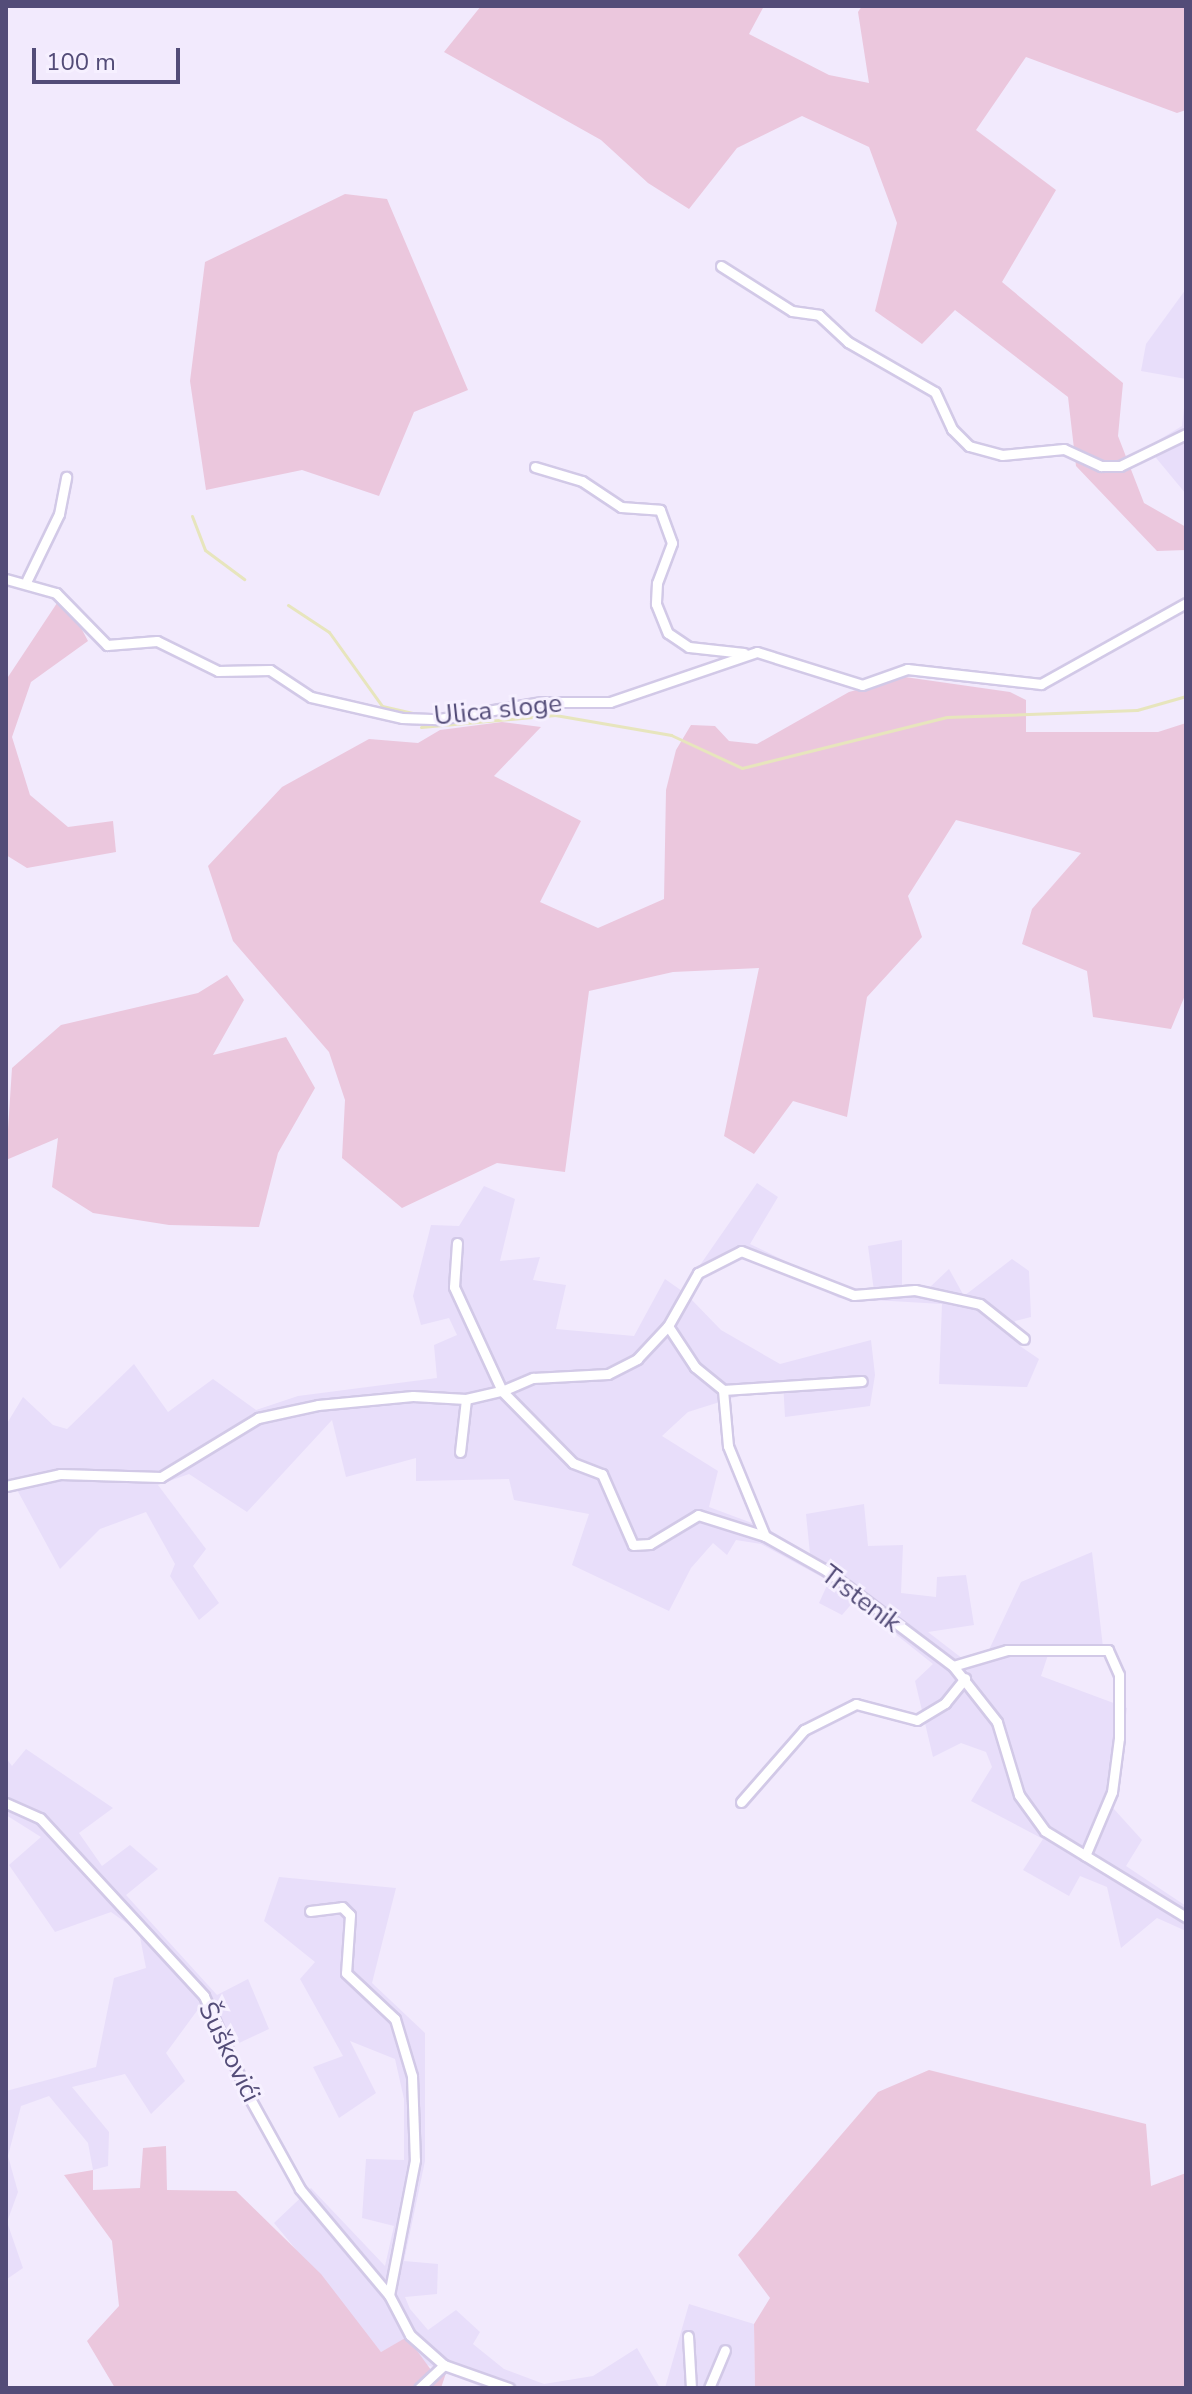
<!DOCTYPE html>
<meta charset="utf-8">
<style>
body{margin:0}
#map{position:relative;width:1192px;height:2394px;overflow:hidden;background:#f2eafd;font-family:"Nunito Sans",sans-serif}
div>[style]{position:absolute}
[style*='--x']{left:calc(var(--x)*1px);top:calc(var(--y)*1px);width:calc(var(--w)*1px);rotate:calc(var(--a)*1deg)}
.residential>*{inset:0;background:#e8defa}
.green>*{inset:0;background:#ebc7dd}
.stream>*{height:3px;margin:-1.5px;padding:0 1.5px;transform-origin:1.5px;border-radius:1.5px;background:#e7e5bd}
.roads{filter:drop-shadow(2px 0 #d2c9e7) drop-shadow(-2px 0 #d2c9e7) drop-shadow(0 2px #d2c9e7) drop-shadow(0 -2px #d2c9e7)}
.street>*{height:9px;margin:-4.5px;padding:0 4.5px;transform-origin:4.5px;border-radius:4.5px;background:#fff}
span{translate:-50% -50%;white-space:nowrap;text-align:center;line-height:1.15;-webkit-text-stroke:6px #f6f0ff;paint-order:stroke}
.street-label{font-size:26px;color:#534c78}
.frame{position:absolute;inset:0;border:8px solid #534c78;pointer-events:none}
.scale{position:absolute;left:32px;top:48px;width:148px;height:36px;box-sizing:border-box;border:4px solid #534c78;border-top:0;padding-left:10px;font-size:24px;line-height:28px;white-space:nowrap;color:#534c78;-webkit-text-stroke:6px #f6f0ff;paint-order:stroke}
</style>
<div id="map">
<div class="residential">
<div style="clip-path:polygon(1186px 289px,1186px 379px,1141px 371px,1146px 344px)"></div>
<div style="clip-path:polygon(1186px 389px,1186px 494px,1147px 447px,1182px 426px)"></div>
<div style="clip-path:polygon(757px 1183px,778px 1197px,750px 1244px,839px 1287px,874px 1291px,868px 1246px,902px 1240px,902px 1287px,928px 1289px,949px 1269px,964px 1296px,1012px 1259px,1029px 1271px,1031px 1317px,1015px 1321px,1020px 1346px,1039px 1359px,1027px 1387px,939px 1384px,942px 1304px,839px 1298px,747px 1253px,701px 1273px,689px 1297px,721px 1330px,780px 1364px,871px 1340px,875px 1375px,870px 1406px,785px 1417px,783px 1382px,688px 1412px,662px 1436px,718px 1471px,709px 1507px,768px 1529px,810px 1554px,806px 1514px,864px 1504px,868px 1546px,903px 1545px,901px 1593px,936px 1597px,937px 1577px,966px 1575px,974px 1625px,928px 1632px,963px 1659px,987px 1654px,1021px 1582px,1092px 1552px,1104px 1656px,1048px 1655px,1041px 1676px,1127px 1708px,1113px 1808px,1142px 1840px,1126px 1866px,1186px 1906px,1186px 1931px,1157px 1918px,1121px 1948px,1107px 1887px,1080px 1876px,1069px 1896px,1023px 1870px,1043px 1839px,971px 1801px,992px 1767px,986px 1752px,961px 1743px,933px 1757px,915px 1681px,933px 1664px,854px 1601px,842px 1615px,819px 1603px,829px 1581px,761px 1544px,736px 1540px,727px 1555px,713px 1543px,691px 1568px,669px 1611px,572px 1565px,589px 1514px,514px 1500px,509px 1479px,416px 1481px,416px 1458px,346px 1477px,332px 1420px,247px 1512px,189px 1474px,158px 1485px,206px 1549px,193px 1566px,219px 1603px,199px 1620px,170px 1576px,175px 1564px,146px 1512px,100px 1529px,60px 1569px,15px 1486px,6px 1489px,6px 1425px,23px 1397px,53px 1425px,67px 1429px,134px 1364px,168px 1412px,213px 1379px,256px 1410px,298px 1396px,437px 1378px,434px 1345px,457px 1335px,449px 1318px,421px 1325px,413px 1296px,431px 1225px,459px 1226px,484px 1186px,515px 1199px,500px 1261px,540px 1257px,533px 1280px,566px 1285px,556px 1329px,634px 1336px,665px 1279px,682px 1291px)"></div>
<div style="clip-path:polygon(26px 1749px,113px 1808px,79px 1833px,102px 1866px,130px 1845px,158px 1869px,126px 1895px,217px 1995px,248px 1979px,269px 2029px,222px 2051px,199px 2008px,166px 2053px,185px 2081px,151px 2114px,125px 2074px,72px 2087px,109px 2132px,108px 2166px,93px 2170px,88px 2143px,49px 2096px,21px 2106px,8px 2156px,18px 2192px,7px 2222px,23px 2268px,7px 2279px,6px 2091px,96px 2067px,114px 1978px,146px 1968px,139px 1932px,111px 1912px,55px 1932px,9px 1865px,41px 1837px,6px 1815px,6px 1758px,12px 1766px)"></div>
<div style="clip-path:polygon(279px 1877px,396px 1888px,372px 1983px,425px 2033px,425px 2161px,404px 2261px,438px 2264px,437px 2294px,405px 2297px,410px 2309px,428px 2330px,456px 2310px,480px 2332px,473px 2344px,504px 2369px,544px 2384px,593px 2376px,637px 2348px,660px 2388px,484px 2388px,425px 2364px,407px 2338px,381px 2352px,274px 2223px,311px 2188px,385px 2266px,394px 2226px,362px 2218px,366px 2159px,404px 2160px,404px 2099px,395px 2059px,350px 2041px,376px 2093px,339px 2118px,313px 2067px,343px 2056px,300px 1979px,315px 1962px,264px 1921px)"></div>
<div style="clip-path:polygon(689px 2304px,754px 2324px,755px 2388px,665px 2388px)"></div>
</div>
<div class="green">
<div style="clip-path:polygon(481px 6px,764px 6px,749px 34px,829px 75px,869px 83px,858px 12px,862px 6px,1186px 6px,1186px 110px,1177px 113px,1026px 57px,976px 130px,1056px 190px,1002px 282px,1123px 383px,1118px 436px,1144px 503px,1186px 527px,1186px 550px,1157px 551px,1076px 466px,1068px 397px,955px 310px,922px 344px,875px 311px,897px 223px,869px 147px,802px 116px,737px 148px,689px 209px,648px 183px,601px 140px,444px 52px)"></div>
<div style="clip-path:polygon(345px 194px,387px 199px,468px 390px,414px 412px,379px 496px,302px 470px,206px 490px,190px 381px,205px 262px)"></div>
<div style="clip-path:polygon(63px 594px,88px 641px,31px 682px,12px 737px,30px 795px,68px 827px,113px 821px,116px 852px,27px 868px,6px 855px,6px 680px)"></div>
<div style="clip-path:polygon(905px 677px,1010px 692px,1026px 700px,1026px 732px,1158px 732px,1186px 723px,1186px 993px,1171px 1029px,1093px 1017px,1087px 971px,1022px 944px,1032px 909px,1081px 853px,956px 820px,908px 896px,922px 937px,867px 997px,847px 1117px,793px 1101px,754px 1154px,724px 1136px,759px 968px,673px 972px,589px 991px,565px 1172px,497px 1163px,402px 1208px,342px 1158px,345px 1100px,329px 1052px,233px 941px,208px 866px,282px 787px,369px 739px,418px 743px,440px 730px,502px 722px,541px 727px,494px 776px,581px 821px,540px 902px,598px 928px,664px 899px,666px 790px,676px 750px,691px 725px,715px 726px,729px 741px,757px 744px,849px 692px)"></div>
<div style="clip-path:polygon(227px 975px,244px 1000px,213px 1055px,286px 1037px,315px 1088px,278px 1153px,259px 1227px,169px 1225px,93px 1213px,52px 1187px,58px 1138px,6px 1160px,12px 1068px,61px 1025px,198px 993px)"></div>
<div style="clip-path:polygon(929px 2070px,1146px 2124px,1151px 2186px,1186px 2173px,1186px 2388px,755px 2388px,754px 2324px,770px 2298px,738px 2255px,878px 2092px)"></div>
<div style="clip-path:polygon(166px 2146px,167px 2190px,236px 2191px,321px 2274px,381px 2352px,407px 2337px,434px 2374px,447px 2370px,441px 2388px,115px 2388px,87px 2341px,119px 2306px,112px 2241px,64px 2175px,93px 2170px,93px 2190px,140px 2188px,143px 2148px)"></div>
</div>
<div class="stream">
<div style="--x:192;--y:516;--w:36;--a:69"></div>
<div style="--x:205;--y:550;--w:49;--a:36.6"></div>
<div style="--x:288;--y:605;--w:49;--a:33.4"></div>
<div style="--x:329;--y:632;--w:91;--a:54.4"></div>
<div style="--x:382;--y:706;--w:37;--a:13"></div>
<div style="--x:421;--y:727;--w:135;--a:-5.1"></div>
<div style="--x:555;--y:715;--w:118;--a:9.8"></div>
<div style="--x:671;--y:735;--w:78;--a:24.9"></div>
<div style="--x:742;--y:768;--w:211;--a:-14"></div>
<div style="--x:947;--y:717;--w:190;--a:-2.1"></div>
<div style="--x:1137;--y:710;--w:51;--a:-15.9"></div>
</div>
<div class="roads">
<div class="street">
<div style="--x:721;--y:266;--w:84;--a:32.4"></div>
<div style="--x:792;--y:311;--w:27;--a:8"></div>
<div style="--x:819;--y:315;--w:40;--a:43"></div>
<div style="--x:848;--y:342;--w:100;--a:29.9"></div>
<div style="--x:935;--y:392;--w:41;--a:65.3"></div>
<div style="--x:952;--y:429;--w:24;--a:45"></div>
<div style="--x:969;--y:446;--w:34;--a:15"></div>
<div style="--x:1002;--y:455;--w:62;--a:-5.5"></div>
<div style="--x:1064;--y:449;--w:41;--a:24.7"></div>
<div style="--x:1101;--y:466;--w:19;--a:0"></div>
<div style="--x:1120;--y:466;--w:73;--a:-25.9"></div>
<div style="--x:535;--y:467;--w:49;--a:16.6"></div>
<div style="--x:582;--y:481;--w:47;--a:33.7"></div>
<div style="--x:621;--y:507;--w:39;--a:4"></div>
<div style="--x:660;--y:510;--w:35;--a:70"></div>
<div style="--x:672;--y:543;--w:43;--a:110.6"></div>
<div style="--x:657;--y:583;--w:21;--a:93"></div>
<div style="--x:656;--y:604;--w:31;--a:68"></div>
<div style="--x:668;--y:633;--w:25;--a:34"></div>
<div style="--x:689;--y:647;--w:55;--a:6.2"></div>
<div style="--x:6;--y:579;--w:52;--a:15.6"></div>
<div style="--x:56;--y:593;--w:73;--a:45.6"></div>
<div style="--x:107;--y:645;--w:50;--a:-4.6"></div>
<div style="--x:157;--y:641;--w:68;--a:26.2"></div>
<div style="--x:218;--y:671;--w:52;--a:-1.1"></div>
<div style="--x:270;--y:670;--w:49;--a:33.4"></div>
<div style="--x:311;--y:697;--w:93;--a:13"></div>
<div style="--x:402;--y:718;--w:37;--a:2"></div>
<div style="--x:439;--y:719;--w:104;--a:-9.4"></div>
<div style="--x:542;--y:702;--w:68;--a:0"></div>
<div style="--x:610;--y:702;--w:155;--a:-18.8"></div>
<div style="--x:757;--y:652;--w:110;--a:17.4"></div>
<div style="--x:862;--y:685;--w:48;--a:-19.6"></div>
<div style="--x:907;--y:669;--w:135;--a:6.4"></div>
<div style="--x:1041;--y:684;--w:166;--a:-29.2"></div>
<div style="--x:27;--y:580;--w:73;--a:-64.1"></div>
<div style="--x:59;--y:514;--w:38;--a:-79"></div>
<div style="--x:457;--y:1243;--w:44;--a:93.9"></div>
<div style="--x:454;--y:1287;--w:115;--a:65.2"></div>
<div style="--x:502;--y:1391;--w:34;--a:-23"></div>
<div style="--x:533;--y:1378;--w:75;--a:-3.1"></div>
<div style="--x:608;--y:1374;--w:33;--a:-27"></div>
<div style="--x:637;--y:1359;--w:45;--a:-46.8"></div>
<div style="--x:668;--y:1326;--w:49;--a:56.6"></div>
<div style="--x:695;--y:1367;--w:36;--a:39"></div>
<div style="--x:723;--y:1390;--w:139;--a:-3.7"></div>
<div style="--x:668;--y:1326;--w:61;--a:-60.5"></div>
<div style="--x:698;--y:1273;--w:48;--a:-27.1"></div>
<div style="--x:741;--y:1251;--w:121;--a:21.3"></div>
<div style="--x:854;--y:1295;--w:61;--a:-4.7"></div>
<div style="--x:915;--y:1290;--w:66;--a:12.2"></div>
<div style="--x:980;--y:1304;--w:56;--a:38.5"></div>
<div style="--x:723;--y:1390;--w:56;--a:84.9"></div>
<div style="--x:728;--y:1446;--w:97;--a:67.7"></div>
<div style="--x:460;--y:1452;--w:53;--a:-83.5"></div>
<div style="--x:6;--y:1486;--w:55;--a:-12.5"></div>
<div style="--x:60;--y:1474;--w:101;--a:1.7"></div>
<div style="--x:161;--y:1477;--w:114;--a:-31.3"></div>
<div style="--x:258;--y:1418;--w:61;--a:-12.2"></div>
<div style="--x:318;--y:1405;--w:95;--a:-5.4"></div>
<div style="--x:413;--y:1396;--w:53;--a:3.2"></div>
<div style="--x:466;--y:1399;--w:37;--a:-13"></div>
<div style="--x:502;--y:1391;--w:101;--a:45.4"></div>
<div style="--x:573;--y:1463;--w:31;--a:21"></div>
<div style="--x:602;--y:1474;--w:77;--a:66.4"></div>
<div style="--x:633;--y:1545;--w:17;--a:-3"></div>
<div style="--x:650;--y:1544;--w:56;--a:-31.1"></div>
<div style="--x:698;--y:1515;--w:70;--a:17.4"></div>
<div style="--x:765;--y:1536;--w:71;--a:29.4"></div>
<div style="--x:827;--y:1571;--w:158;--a:37"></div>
<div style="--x:953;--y:1666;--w:71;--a:51.8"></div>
<div style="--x:997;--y:1722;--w:76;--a:73.2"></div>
<div style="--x:1019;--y:1795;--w:44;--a:54.2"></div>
<div style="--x:1045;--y:1831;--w:165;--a:31.4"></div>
<div style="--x:953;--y:1666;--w:56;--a:-16.5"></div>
<div style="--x:1007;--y:1650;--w:101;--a:0"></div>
<div style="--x:1108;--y:1650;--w:27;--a:66"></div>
<div style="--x:1119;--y:1675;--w:63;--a:90"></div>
<div style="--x:1119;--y:1738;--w:54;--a:97.4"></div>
<div style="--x:1112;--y:1792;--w:69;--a:112.9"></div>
<div style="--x:741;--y:1802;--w:96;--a:-48.8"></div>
<div style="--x:804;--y:1730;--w:58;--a:-26.6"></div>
<div style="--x:856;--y:1704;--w:63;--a:14.7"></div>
<div style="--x:917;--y:1720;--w:33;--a:-31"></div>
<div style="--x:945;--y:1703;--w:32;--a:-51"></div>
<div style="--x:6;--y:1803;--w:37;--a:24"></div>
<div style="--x:40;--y:1818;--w:242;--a:47.3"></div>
<div style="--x:204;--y:1996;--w:108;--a:66"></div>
<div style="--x:248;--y:2095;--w:107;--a:61"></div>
<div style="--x:300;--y:2189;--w:138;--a:50"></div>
<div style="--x:310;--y:1911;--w:32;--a:-7"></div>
<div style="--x:342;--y:1907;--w:11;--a:45"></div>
<div style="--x:350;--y:1915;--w:58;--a:93.9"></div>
<div style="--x:346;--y:1973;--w:67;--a:43.2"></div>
<div style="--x:395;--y:2019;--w:59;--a:73.4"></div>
<div style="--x:412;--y:2076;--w:84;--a:88"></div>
<div style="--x:415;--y:2160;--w:137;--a:100.9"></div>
<div style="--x:389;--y:2295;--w:45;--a:62.3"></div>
<div style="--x:410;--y:2335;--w:45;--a:41.4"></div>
<div style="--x:444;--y:2365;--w:34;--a:137"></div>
<div style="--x:688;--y:2336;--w:52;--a:86.7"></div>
<div style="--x:444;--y:2365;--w:69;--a:19.5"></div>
<div style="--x:709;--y:2388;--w:41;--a:-67.2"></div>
</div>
</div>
<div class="street-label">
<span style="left:498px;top:710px;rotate:-6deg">Ulica sloge</span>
<span style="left:861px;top:1599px;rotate:37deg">Trstenik</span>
<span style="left:229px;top:2052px;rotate:64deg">Šuškovići</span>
</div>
<div class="frame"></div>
<div class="scale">100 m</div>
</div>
